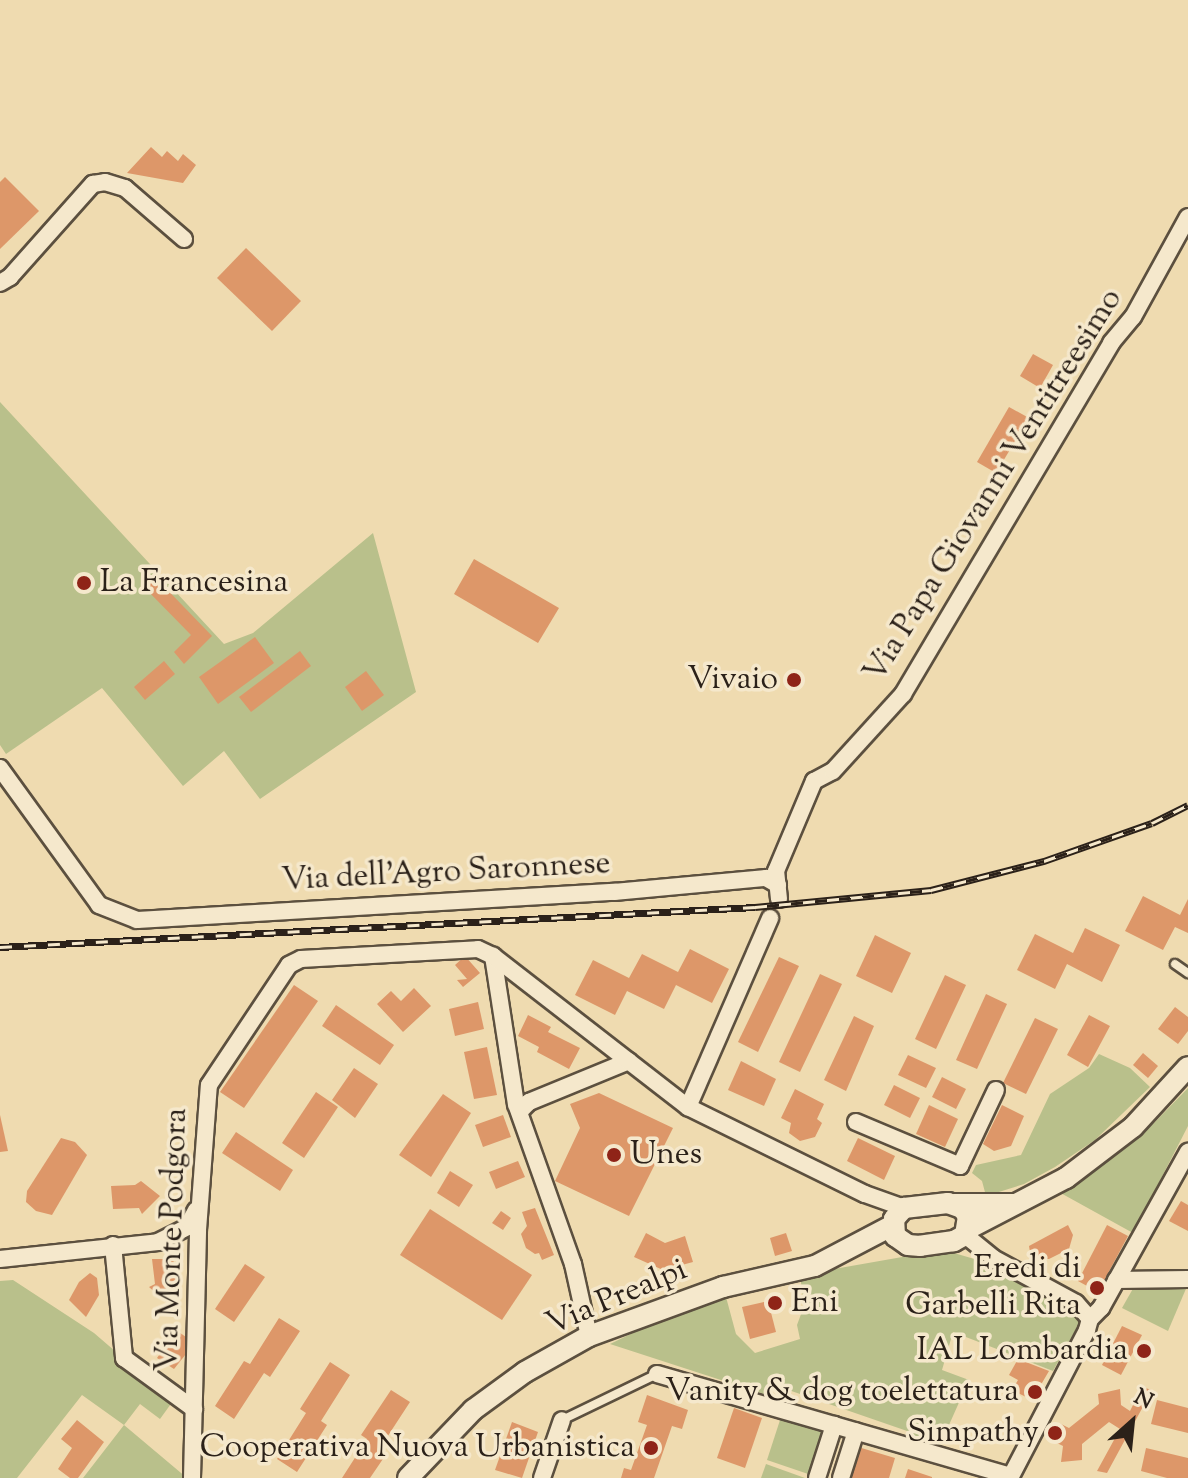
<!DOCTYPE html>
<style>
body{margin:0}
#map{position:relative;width:1188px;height:1478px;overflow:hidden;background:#efdbb0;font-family:"Sorts Mill Goudy",serif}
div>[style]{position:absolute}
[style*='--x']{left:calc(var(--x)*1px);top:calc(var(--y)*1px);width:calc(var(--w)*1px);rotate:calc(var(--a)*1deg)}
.green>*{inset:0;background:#b9c08b}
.building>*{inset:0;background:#dd9769}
.roads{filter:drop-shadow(2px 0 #5c503f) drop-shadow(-2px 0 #5c503f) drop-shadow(0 2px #5c503f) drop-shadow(0 -2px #5c503f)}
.service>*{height:8px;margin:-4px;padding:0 4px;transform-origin:4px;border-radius:4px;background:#f5e8cc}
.minor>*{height:16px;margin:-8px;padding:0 8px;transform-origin:8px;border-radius:8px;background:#f5e8cc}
.tertiary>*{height:20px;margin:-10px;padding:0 10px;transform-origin:10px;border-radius:10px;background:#f5e8cc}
.rail>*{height:7px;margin-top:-3.5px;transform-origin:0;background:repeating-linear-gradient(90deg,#f5e8cc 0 12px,#2b2119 0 24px);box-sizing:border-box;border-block:2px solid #2b2119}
.dots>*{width:22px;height:22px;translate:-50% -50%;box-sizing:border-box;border:4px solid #f5e8cc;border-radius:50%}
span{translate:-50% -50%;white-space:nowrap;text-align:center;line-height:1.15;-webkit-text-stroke:7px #f5e8cc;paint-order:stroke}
.street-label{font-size:32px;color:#2b2119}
.poi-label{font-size:32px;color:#2b2119}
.left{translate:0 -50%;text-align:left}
.right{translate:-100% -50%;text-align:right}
.north{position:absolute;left:1092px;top:1382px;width:80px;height:80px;-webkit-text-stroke:6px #f5e8cc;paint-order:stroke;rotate:27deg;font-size:22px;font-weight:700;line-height:32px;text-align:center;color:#2b2119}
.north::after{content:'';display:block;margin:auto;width:28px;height:36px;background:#2b2119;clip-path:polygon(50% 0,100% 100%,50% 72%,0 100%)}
</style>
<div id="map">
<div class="green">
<div style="clip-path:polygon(0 402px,224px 644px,253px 633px,373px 533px,416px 692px,260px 799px,224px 751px,183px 786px,102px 688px,6px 754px,0 745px)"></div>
<div style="clip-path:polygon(1099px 1054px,1130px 1068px,1150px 1087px,1095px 1140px,1055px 1167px,1024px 1184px,986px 1196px,982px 1181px,972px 1173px,976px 1165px,1021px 1155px,1050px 1094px,1089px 1068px)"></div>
<div style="clip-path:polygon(1188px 1088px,1188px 1126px,1133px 1233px,1057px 1191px,1078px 1184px,1154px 1123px)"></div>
<div style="clip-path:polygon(954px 1253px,988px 1263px,1078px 1312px,1082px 1318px,1053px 1371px,953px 1332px,942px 1370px,969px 1380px,937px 1452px,907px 1442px,910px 1432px,774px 1385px,770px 1396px,610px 1344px,676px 1312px,726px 1297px,736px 1334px,755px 1353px,800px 1339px,797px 1325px,804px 1306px,800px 1275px,908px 1256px)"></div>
<div style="clip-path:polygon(13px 1280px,94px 1333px,173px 1401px,160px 1419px,140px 1404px,124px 1425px,187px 1478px,83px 1478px,124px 1425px,82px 1395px,17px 1478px,0 1478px,0 1281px)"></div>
<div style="clip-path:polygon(1188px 1284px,1168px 1331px,1122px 1308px,1135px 1285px)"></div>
<div style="clip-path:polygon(781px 1417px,828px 1433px,814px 1476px,767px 1460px)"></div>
<div style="clip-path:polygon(766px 1464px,805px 1478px,761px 1478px)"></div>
</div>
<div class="building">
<div style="clip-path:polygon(151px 147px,162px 157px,167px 151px,178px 161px,183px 154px,196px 165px,183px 183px,127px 173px)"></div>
<div style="clip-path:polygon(5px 177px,39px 211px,0 249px,0 182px)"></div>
<div style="clip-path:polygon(246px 248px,301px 301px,272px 331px,217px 278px)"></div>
<div style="clip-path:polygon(1033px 354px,1053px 365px,1040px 388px,1020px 376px)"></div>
<div style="clip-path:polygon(1009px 407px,1029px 418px,996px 473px,977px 462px)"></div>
<div style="clip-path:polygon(474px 559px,559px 608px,538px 643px,454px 594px)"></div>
<div style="clip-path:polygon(154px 576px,212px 636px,184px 664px,174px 652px,191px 635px,143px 586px)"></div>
<div style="clip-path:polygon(255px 637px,274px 663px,218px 704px,199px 677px)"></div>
<div style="clip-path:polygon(300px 651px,311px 666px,251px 712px,239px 697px)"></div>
<div style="clip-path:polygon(164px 661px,175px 674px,145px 700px,134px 687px)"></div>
<div style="clip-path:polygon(366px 671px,384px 695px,362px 711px,345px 687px)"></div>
<div style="clip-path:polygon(1143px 896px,1180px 915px,1188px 899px,1188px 933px,1175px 927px,1163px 950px,1125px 931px)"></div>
<div style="clip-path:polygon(1085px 928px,1120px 945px,1102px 982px,1067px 964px,1055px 989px,1017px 970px,1035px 934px,1073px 953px)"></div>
<div style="clip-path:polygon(875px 935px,911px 953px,892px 993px,856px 976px)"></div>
<div style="clip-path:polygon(690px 949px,729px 969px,712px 1003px,676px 985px,664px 1009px,627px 991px,615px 1015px,575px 995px,593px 960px,629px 978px,642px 954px,678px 972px)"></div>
<div style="clip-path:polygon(465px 956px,480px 973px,463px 987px,457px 980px,467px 979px,455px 965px)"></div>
<div style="clip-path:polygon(779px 957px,799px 966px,758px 1052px,738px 1042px)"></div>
<div style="clip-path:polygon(820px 974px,842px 984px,800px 1072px,779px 1062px)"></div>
<div style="clip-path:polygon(945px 975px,966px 985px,936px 1049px,915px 1039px)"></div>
<div style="clip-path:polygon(294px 985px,318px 1001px,244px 1108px,220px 1092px)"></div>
<div style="clip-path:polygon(414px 988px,431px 1006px,403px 1032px,377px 1004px,391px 991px,401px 1001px)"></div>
<div style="clip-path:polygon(986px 994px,1007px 1004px,977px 1069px,956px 1060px)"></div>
<div style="clip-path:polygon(478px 1002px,484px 1029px,455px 1036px,449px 1009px)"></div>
<div style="clip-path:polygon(336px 1005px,394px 1045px,380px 1065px,322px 1026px)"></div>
<div style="clip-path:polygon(1175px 1007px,1188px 1017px,1188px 1031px,1178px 1044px,1158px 1029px)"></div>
<div style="clip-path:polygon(528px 1015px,551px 1027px,548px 1032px,580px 1048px,569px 1069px,537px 1052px,539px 1047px,518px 1036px)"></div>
<div style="clip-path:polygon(1089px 1015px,1110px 1026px,1088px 1067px,1067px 1055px)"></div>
<div style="clip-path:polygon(854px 1016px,874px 1026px,846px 1091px,824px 1080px)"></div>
<div style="clip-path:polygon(1035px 1018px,1058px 1029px,1026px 1094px,1003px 1083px)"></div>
<div style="clip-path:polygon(487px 1047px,497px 1095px,474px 1099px,464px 1052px)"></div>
<div style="clip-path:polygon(1143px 1053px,1158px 1066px,1148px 1078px,1133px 1065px)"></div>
<div style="clip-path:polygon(908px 1055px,936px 1068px,926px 1088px,898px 1075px)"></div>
<div style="clip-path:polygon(741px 1061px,776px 1079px,764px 1106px,728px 1090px)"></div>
<div style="clip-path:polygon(354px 1068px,378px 1084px,355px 1118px,332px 1100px)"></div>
<div style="clip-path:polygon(942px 1077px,966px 1089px,956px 1109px,932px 1097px)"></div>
<div style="clip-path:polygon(894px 1085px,920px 1098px,910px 1118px,884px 1105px)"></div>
<div style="clip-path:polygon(795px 1089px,824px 1104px,817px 1119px,822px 1123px,815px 1137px,800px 1141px,789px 1133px,791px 1123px,781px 1118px)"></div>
<div style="clip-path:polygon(316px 1092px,338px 1107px,304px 1158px,282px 1143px)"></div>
<div style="clip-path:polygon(599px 1093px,673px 1128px,629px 1216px,555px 1181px,580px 1128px,570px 1104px)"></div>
<div style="clip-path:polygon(443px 1094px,471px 1113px,431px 1177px,399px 1155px)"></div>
<div style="clip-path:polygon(929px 1105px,958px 1119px,945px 1147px,916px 1134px)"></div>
<div style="clip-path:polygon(1002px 1105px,1024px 1116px,1011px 1146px,994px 1151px,983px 1144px)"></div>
<div style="clip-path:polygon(0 1115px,8px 1151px,0 1152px)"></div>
<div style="clip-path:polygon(503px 1115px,511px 1137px,483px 1147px,475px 1125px)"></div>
<div style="clip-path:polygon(236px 1132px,293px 1170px,280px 1191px,222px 1153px)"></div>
<div style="clip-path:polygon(61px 1138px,75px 1142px,87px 1155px,52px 1215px,36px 1211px,26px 1202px,27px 1191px)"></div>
<div style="clip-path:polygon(858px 1138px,895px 1156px,884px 1180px,847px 1161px)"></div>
<div style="clip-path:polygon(518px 1161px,525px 1177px,496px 1189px,489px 1172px)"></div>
<div style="clip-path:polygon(450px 1171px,473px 1185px,459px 1207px,437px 1193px)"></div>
<div style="clip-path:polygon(141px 1181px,160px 1196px,142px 1214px,139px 1208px,113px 1209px,111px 1186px,135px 1185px)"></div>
<div style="clip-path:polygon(1181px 1201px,1188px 1205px,1188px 1231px,1169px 1221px)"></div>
<div style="clip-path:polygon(535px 1208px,554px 1255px,542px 1260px,539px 1253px,535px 1254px,526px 1248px,521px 1234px,527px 1226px,522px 1212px)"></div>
<div style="clip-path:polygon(430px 1209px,532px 1275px,502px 1320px,400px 1255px)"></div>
<div style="clip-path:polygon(501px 1211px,511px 1218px,503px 1230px,492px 1223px)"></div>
<div style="clip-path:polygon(1068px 1225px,1073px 1235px,1069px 1249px,1049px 1259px,1031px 1258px,1029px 1246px)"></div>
<div style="clip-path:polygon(1107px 1225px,1128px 1236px,1098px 1292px,1078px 1281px)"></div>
<div style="clip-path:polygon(646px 1233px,665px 1243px,685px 1236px,693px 1262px,663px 1270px,634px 1257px)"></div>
<div style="clip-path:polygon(786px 1233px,792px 1251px,775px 1256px,770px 1238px)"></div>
<div style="clip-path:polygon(152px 1259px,173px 1259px,179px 1286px,168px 1304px,149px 1287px,155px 1284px)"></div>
<div style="clip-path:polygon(245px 1264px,265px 1277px,234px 1322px,215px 1309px)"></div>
<div style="clip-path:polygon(90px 1273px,97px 1278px,99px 1295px,86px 1317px,69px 1300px,79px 1282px)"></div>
<div style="clip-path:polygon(768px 1301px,776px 1332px,750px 1339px,742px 1307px)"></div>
<div style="clip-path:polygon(279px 1318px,300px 1331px,270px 1377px,264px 1373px,234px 1419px,215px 1406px,244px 1361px,250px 1364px)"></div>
<div style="clip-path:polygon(1122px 1326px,1142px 1335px,1121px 1375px,1102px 1365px)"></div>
<div style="clip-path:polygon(176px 1330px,186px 1337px,186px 1354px,174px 1369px,157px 1358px)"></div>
<div style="clip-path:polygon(1018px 1359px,1049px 1371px,1032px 1400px,1012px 1390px,1018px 1380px,1009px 1375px)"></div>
<div style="clip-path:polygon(330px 1362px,350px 1375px,321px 1421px,327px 1425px,297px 1472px,277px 1459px,306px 1413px,300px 1409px)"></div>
<div style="clip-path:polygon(1142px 1387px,1152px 1390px,1107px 1473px,1097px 1471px,1120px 1429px,1109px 1422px,1082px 1444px,1082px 1460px,1061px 1462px,1063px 1446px,1049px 1439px,1059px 1423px,1069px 1428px,1099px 1404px,1098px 1394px,1120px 1389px,1121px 1405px,1130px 1411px)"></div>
<div style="clip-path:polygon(391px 1390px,410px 1402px,380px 1448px,387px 1453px,370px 1478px,342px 1478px,367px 1439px,361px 1435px)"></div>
<div style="clip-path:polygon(647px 1395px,688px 1410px,682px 1429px,672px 1426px,654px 1478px,621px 1478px,624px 1468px,631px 1470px,647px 1425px,638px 1422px)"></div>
<div style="clip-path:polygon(1157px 1400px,1188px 1408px,1188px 1433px,1151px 1424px)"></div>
<div style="clip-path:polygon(734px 1408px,762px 1418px,745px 1468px,717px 1458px)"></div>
<div style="clip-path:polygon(77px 1420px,104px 1442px,78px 1478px,70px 1478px,58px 1469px,72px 1448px,61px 1439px)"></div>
<div style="clip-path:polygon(512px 1422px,538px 1432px,522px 1478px,495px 1470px)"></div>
<div style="clip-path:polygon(858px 1447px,895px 1458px,889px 1478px,848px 1478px)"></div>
<div style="clip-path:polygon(1146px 1448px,1188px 1458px,1188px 1478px,1167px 1478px,1141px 1471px)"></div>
<div style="clip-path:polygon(908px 1469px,932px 1477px,932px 1478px,905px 1478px)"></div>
</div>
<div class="roads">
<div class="service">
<div style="--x:1175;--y:964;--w:16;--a:35"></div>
<div style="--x:562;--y:1420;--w:106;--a:-25.8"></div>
</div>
<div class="minor">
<div style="--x:0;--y:283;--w:12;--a:-31"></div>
<div style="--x:10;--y:277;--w:125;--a:-48.3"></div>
<div style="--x:93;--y:184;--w:12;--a:-9"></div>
<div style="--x:105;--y:182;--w:21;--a:17"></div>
<div style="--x:125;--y:188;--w:78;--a:40.8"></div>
<div style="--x:0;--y:768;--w:169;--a:54.1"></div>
<div style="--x:99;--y:905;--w:41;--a:21.5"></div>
<div style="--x:137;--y:920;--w:478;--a:-3.4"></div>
<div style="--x:614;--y:892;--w:153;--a:-5.3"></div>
<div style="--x:766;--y:878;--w:14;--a:30"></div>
<div style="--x:779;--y:899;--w:28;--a:-96"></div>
<div style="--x:776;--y:871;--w:98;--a:-67.1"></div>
<div style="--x:814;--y:781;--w:21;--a:-28"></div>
<div style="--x:833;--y:771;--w:104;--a:-47.7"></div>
<div style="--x:903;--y:694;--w:408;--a:-59.3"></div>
<div style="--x:1111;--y:343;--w:34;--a:-50"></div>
<div style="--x:1133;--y:317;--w:114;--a:-61.2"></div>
<div style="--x:493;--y:956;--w:150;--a:81.2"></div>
<div style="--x:516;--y:1104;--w:170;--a:70.4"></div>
<div style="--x:573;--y:1264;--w:74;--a:77.5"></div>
<div style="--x:688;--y:1107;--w:206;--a:-66.5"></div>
<div style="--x:520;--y:1111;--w:13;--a:-45"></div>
<div style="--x:529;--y:1102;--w:108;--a:-22.3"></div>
<div style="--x:856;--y:1122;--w:113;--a:22.9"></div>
<div style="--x:960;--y:1166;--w:84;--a:-64.7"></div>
<div style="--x:965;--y:1235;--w:36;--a:39"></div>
<div style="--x:993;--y:1258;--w:94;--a:28.5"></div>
<div style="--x:1076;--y:1303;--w:21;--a:49"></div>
<div style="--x:113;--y:1245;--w:114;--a:84.4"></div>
<div style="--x:124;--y:1358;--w:87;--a:36.1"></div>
<div style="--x:0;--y:1259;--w:159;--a:-6.1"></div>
<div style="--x:158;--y:1242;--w:33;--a:-27"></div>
<div style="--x:187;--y:1227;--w:19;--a:-62"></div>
<div style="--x:1116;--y:1280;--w:72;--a:-0.8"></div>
<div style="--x:657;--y:1374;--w:368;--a:16.1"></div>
<div style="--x:192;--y:1478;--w:248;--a:-88.6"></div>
<div style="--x:198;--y:1230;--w:145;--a:-85.7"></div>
<div style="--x:209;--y:1085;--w:144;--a:-56.3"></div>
<div style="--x:289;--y:965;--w:13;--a:-27"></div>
<div style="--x:301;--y:959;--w:177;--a:-3.2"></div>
<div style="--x:478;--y:949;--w:17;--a:25"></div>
<div style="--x:493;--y:956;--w:247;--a:37.8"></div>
<div style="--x:688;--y:1107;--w:197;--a:26.2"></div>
<div style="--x:865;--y:1194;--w:41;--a:19.7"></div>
<div style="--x:542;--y:1478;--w:61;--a:-71"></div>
<div style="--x:817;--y:1478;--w:56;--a:-72.2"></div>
<div style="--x:841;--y:1478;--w:49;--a:-72.3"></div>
<div style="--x:1010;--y:1478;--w:167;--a:-62.5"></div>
<div style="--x:1087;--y:1330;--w:11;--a:-75"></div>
<div style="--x:1090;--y:1319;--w:16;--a:-45"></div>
<div style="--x:1101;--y:1308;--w:179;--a:-60.9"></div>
</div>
<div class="tertiary">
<div style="--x:948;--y:1203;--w:15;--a:20"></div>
<div style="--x:962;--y:1208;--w:10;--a:53"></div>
<div style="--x:968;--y:1216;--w:19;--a:99"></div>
<div style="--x:965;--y:1235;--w:13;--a:151"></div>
<div style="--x:954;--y:1241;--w:34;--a:172"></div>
<div style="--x:920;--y:1246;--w:12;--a:-175"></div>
<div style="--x:908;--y:1245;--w:16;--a:-145"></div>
<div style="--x:895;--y:1236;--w:17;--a:-93"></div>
<div style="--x:894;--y:1219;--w:15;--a:-48"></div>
<div style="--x:904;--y:1208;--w:44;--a:-6.5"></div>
<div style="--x:954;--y:1204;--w:61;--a:0"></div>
<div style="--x:968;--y:1229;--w:110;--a:-27.5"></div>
<div style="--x:1066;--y:1178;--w:84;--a:-37.3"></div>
<div style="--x:1133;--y:1127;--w:81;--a:-47.5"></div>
<div style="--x:408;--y:1478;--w:94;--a:-46.3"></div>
<div style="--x:473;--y:1410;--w:64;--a:-36.2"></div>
<div style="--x:525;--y:1372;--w:73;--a:-29.4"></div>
<div style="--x:589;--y:1336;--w:143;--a:-20.1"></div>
<div style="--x:723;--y:1287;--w:94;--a:-12.9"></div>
<div style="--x:815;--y:1266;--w:88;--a:-27.7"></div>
</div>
</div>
<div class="rail">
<div style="--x:0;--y:947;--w:756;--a:-3.03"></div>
<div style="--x:755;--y:907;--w:177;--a:-5.5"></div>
<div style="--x:931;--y:890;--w:117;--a:-14.4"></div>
<div style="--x:1044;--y:861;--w:114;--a:-19.4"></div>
<div style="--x:1152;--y:823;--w:40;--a:-26.6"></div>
</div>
<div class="dots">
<div style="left:84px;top:583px;background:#8f2418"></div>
<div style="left:794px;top:680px;background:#8f2418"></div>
<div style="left:614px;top:1155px;background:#8f2418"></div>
<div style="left:1097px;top:1288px;background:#8f2418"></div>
<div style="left:775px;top:1303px;background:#8f2418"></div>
<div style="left:1144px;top:1351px;background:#8f2418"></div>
<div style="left:1035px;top:1392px;background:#8f2418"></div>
<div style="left:1055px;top:1433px;background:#8f2418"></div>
<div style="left:651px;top:1448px;background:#8f2418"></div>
</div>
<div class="street-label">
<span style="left:994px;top:486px;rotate:-58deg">Via Papa Giovanni Ventitreesimo</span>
<span style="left:446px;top:873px;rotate:-3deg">Via dell'Agro Saronnese</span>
<span style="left:173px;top:1240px;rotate:-88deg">Via Monte Podgora</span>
<span style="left:617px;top:1298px;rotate:-23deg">Via Prealpi</span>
</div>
<div class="poi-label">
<span class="left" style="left:100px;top:583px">La Francesina</span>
<span class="right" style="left:778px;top:680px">Vivaio</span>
<span class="left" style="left:630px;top:1155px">Unes</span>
<span class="right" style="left:1081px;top:1288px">Eredi di<br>Garbelli Rita</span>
<span class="left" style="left:791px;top:1303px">Eni</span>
<span class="right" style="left:1128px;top:1351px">IAL Lombardia</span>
<span class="right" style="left:1019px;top:1392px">Vanity &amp; dog toelettatura</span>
<span class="right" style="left:1039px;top:1433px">Simpathy</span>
<span class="right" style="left:635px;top:1448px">Cooperativa Nuova Urbanistica</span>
</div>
<div class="north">N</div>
</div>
